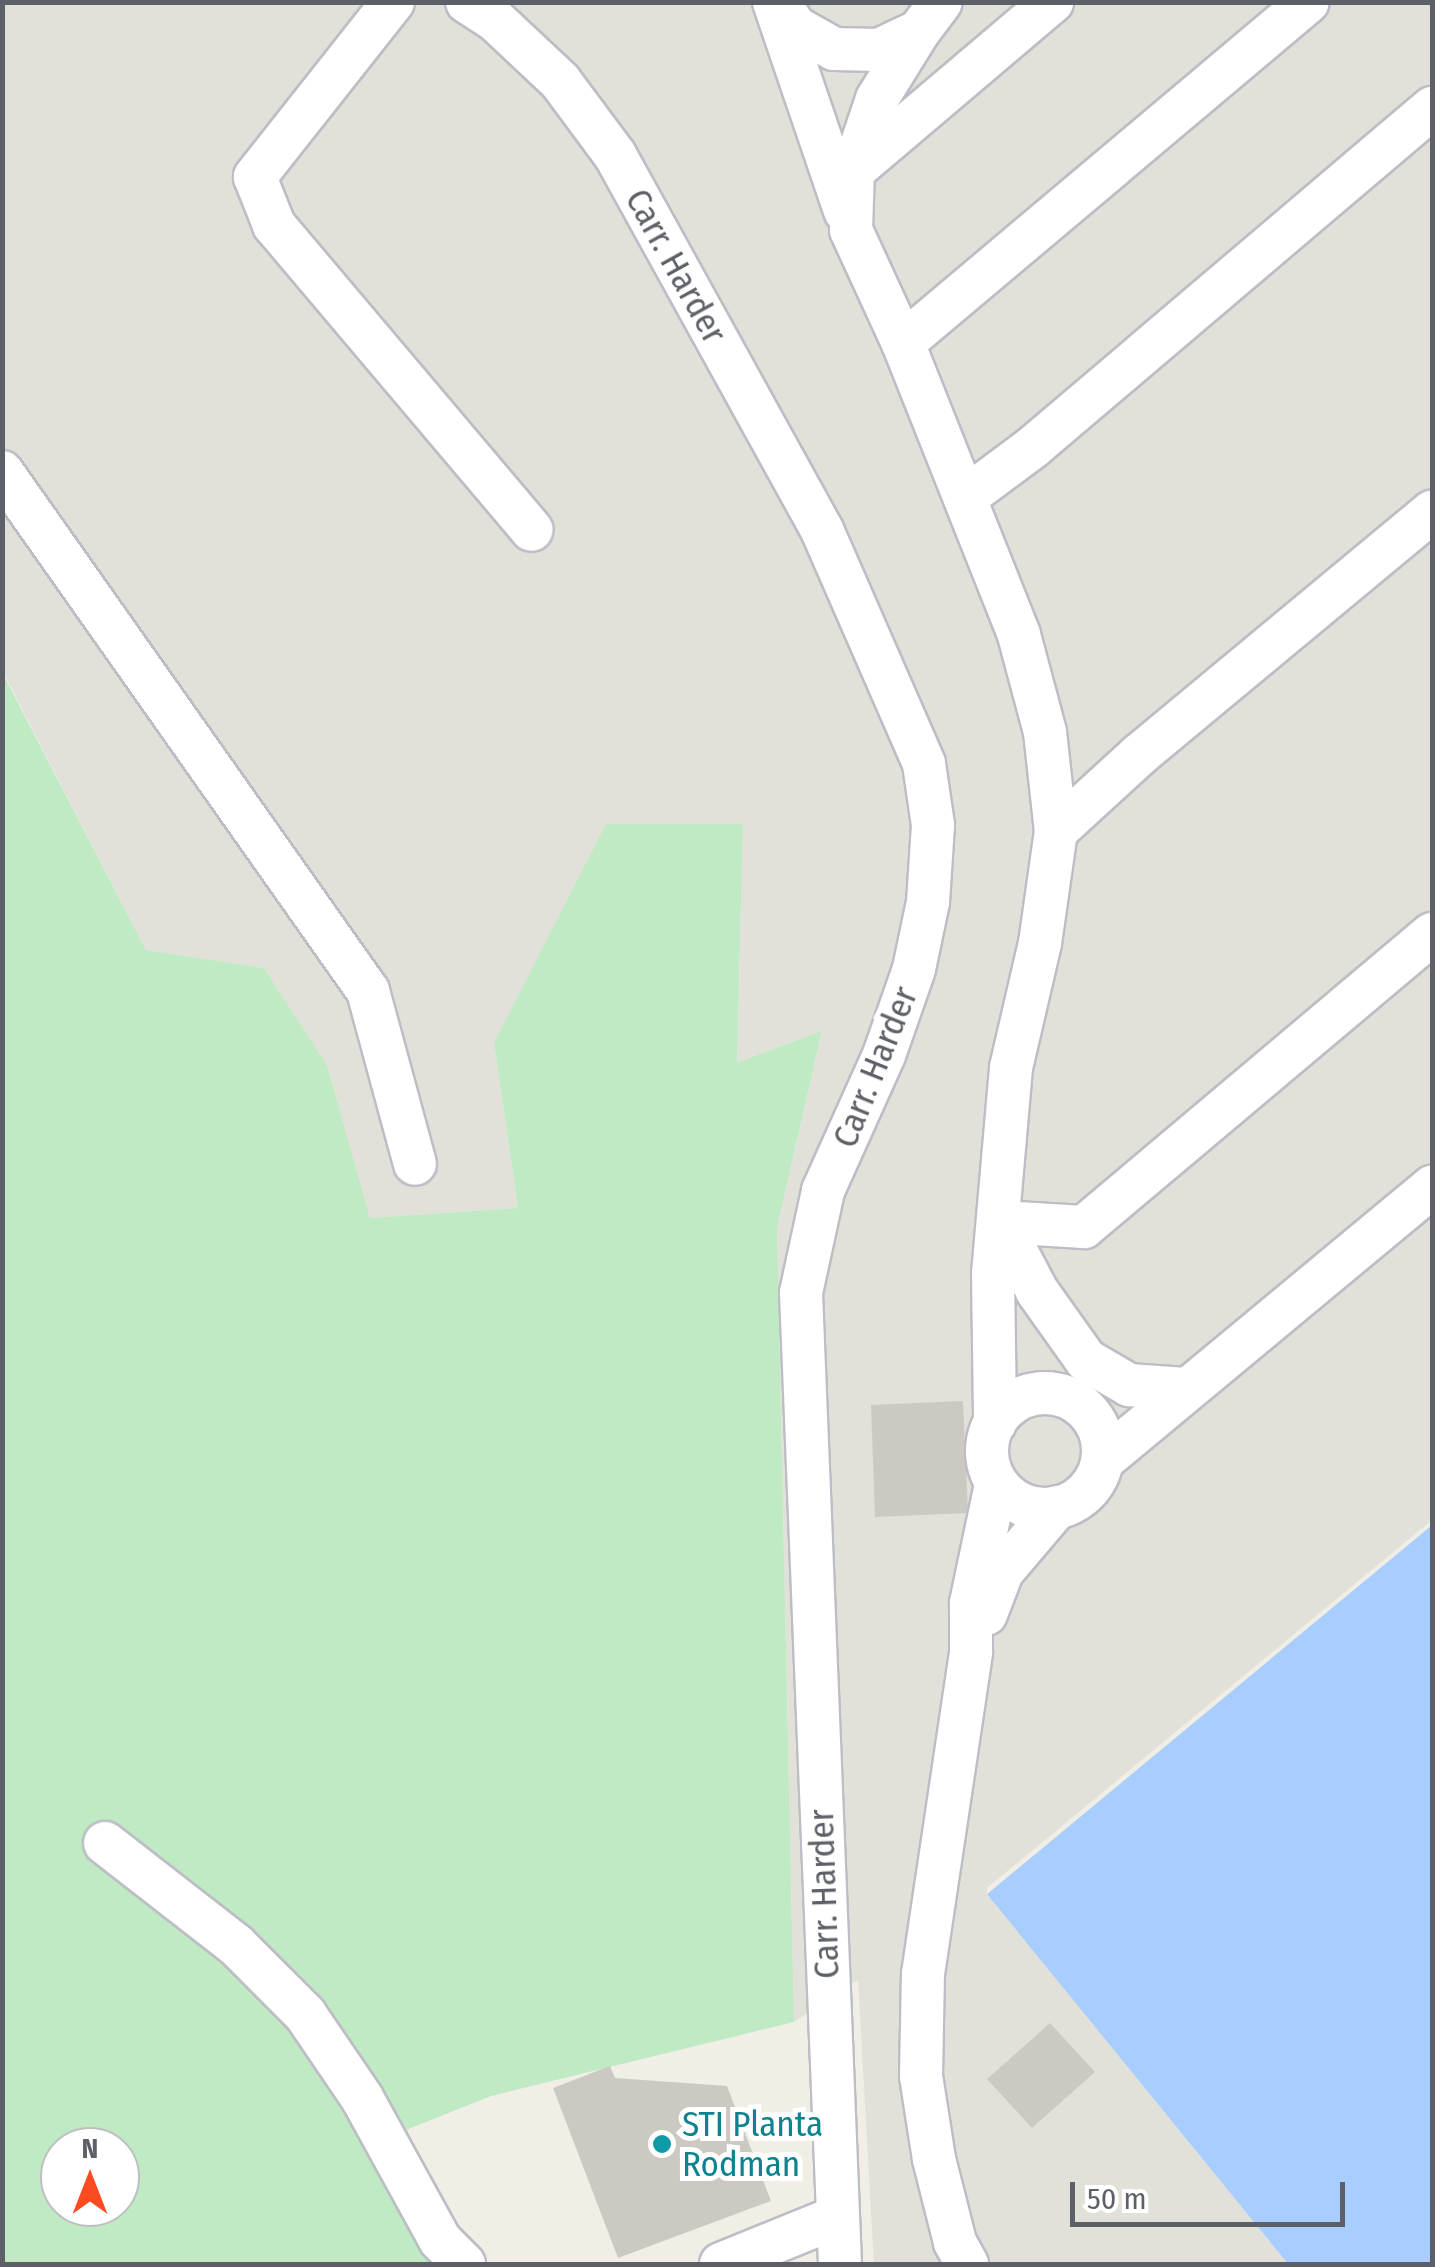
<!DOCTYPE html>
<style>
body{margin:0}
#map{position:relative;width:1435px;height:2267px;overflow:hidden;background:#f1efe5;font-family:"Fira Sans Condensed",sans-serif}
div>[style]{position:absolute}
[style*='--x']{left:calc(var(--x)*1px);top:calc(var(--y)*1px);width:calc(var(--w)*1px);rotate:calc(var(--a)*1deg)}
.industrial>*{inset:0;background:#e1e1d9}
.green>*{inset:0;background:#bfeac4}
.water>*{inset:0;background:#a7ceff}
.pier>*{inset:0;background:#f1efe5}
.building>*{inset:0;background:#ccc9c2}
.roads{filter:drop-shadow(2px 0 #bdbec5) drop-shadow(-2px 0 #bdbec5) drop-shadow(0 2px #bdbec5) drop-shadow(0 -2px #bdbec5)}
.minor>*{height:42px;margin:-21px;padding:0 21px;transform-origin:21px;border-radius:21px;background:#fff}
.minor>.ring{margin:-21px;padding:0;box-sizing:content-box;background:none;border:42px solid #fff;border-radius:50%}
.dots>*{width:28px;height:28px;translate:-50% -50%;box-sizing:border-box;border:5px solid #fff;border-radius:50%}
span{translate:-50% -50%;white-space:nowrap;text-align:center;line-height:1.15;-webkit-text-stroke:10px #fff;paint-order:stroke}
.street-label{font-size:35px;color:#5d6067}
.culture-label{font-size:35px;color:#0d838f}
.left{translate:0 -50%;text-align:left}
.frame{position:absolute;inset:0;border:5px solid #5d6067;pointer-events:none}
.north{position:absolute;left:40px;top:2127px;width:100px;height:100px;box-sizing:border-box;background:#fff;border:2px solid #bebfc2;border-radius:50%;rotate:0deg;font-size:28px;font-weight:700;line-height:40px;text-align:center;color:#5d6067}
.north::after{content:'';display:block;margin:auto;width:35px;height:45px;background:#fb4b21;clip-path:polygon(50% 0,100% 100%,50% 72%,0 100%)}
.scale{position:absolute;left:1070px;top:2182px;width:275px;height:45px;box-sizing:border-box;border:5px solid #5d6067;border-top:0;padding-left:12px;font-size:30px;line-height:35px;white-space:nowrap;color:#5d6067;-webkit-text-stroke:8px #fff;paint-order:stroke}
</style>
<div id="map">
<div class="industrial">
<div style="clip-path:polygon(3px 3px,1432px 3px,1432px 1525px,988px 1894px,1288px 2264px,874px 2264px,858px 1980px,794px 2022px,777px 1228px,822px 1032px,737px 1064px,743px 825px,494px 1043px,518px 1208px,370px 1218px,327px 1065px,264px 968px,146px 950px,3px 672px)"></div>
</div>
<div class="green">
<div style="clip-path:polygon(evenodd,2px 672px,146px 950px,264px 968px,327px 1065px,370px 1218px,518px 1208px,494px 1043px,606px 824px,743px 824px,737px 1063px,822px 1031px,777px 1228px,794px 2022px,491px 2096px,386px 2138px,451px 2264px,3px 2264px,2px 672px,60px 2147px,120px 2147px,120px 2207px,60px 2207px,60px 2147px)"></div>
</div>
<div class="water">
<div style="clip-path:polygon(1432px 1525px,1432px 2264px,1288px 2264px,987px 1894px)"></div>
</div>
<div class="pier">
<div style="clip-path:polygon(1432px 1520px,1432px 1525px,987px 1894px,987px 1888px)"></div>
</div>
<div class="building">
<div style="clip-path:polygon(963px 1401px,968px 1513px,875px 1517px,871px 1405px)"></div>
<div style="clip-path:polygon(1050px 2023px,1095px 2072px,1032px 2128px,987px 2079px)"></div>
<div style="clip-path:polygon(610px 2066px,615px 2078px,727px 2086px,771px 2201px,618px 2258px,553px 2088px)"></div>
</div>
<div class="roads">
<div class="minor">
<div style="--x:393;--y:2;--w:223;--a:128.3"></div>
<div style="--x:255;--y:177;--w:52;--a:68.4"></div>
<div style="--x:274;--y:225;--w:399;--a:49.8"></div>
<div style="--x:467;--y:2;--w:33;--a:33"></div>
<div style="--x:495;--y:20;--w:89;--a:43.2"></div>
<div style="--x:560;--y:81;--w:92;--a:53.4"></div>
<div style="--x:615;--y:155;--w:428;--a:61.1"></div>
<div style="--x:822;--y:530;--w:255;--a:66.4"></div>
<div style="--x:924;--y:764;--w:62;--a:81.6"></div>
<div style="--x:933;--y:825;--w:77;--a:93.7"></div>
<div style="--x:928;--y:902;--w:68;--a:101.8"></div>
<div style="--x:914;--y:969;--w:91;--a:109.2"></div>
<div style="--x:884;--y:1055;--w:149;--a:114.2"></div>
<div style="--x:823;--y:1191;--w:104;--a:102.2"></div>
<div style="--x:801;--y:1293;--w:972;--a:87.7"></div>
<div style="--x:774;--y:2;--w:221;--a:71.2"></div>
<div style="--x:779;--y:3;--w:29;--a:56"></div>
<div style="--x:795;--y:27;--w:45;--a:29.4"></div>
<div style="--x:834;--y:49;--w:45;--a:1.3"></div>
<div style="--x:879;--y:50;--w:44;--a:-25.4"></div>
<div style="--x:919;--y:31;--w:36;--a:-53"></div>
<div style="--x:919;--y:31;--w:80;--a:121.7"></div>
<div style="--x:877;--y:99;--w:75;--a:108.7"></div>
<div style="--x:853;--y:170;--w:60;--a:91.9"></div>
<div style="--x:851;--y:230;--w:124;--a:65.3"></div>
<div style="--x:903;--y:343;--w:314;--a:68.3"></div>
<div style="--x:1019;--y:635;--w:100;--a:75"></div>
<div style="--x:1045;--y:732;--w:100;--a:83.7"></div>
<div style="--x:1056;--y:831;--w:113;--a:98.1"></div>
<div style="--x:1040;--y:943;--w:128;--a:103.1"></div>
<div style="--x:1011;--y:1068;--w:206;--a:95"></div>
<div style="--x:993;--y:1273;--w:150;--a:89.2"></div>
<div style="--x:854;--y:170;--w:260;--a:-40.3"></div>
<div style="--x:903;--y:343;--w:529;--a:-40.1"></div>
<div style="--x:2;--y:472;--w:635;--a:54.81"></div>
<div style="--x:368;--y:991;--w:179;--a:74.8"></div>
<div style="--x:966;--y:497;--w:84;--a:-36.7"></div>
<div style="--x:1033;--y:447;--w:524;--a:-40.35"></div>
<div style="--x:1056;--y:831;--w:113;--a:-42.5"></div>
<div style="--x:1139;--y:755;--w:381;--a:-39.7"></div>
<div style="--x:1001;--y:1222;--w:83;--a:3.4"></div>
<div style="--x:1084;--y:1227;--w:455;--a:-40.1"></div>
<div style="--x:1001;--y:1222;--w:78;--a:62.4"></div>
<div style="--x:1037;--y:1291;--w:85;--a:54.6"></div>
<div style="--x:1086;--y:1360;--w:50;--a:30.2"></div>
<div style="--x:1129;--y:1385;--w:57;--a:4"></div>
<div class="ring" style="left:987px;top:1393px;width:74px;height:74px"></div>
<div style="--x:1103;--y:1460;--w:428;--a:-39.7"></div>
<div style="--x:986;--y:1614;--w:45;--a:-69.1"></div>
<div style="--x:1002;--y:1572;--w:85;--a:-49.8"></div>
<div style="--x:105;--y:1843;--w:166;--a:37.9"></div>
<div style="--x:236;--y:1945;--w:98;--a:45"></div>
<div style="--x:305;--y:2014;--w:102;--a:55.8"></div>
<div style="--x:362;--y:2098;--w:162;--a:61.2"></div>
<div style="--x:440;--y:2240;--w:34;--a:45"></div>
<div style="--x:721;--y:2264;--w:125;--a:-22.1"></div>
<div style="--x:967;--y:2264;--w:25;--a:-119"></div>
<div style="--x:955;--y:2242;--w:86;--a:-104.2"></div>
<div style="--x:934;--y:2159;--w:84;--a:-98.9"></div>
<div style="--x:921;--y:2076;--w:102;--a:-88.9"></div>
<div style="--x:923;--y:1974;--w:326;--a:-81.5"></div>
<div style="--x:971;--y:1652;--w:49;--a:-90"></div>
<div style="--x:971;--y:1603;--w:122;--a:-78.1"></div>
</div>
</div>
<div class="dots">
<div style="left:662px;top:2144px;background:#0f9aa8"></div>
</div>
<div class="street-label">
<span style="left:676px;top:266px;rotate:61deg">Carr. Harder</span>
<span style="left:875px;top:1067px;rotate:-68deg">Carr. Harder</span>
<span style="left:824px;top:1894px;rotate:-92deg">Carr. Harder</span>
</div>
<div class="culture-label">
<span class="left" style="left:682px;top:2144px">STI Planta<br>Rodman</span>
</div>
<div class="frame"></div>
<div class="north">N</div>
<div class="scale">50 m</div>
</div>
